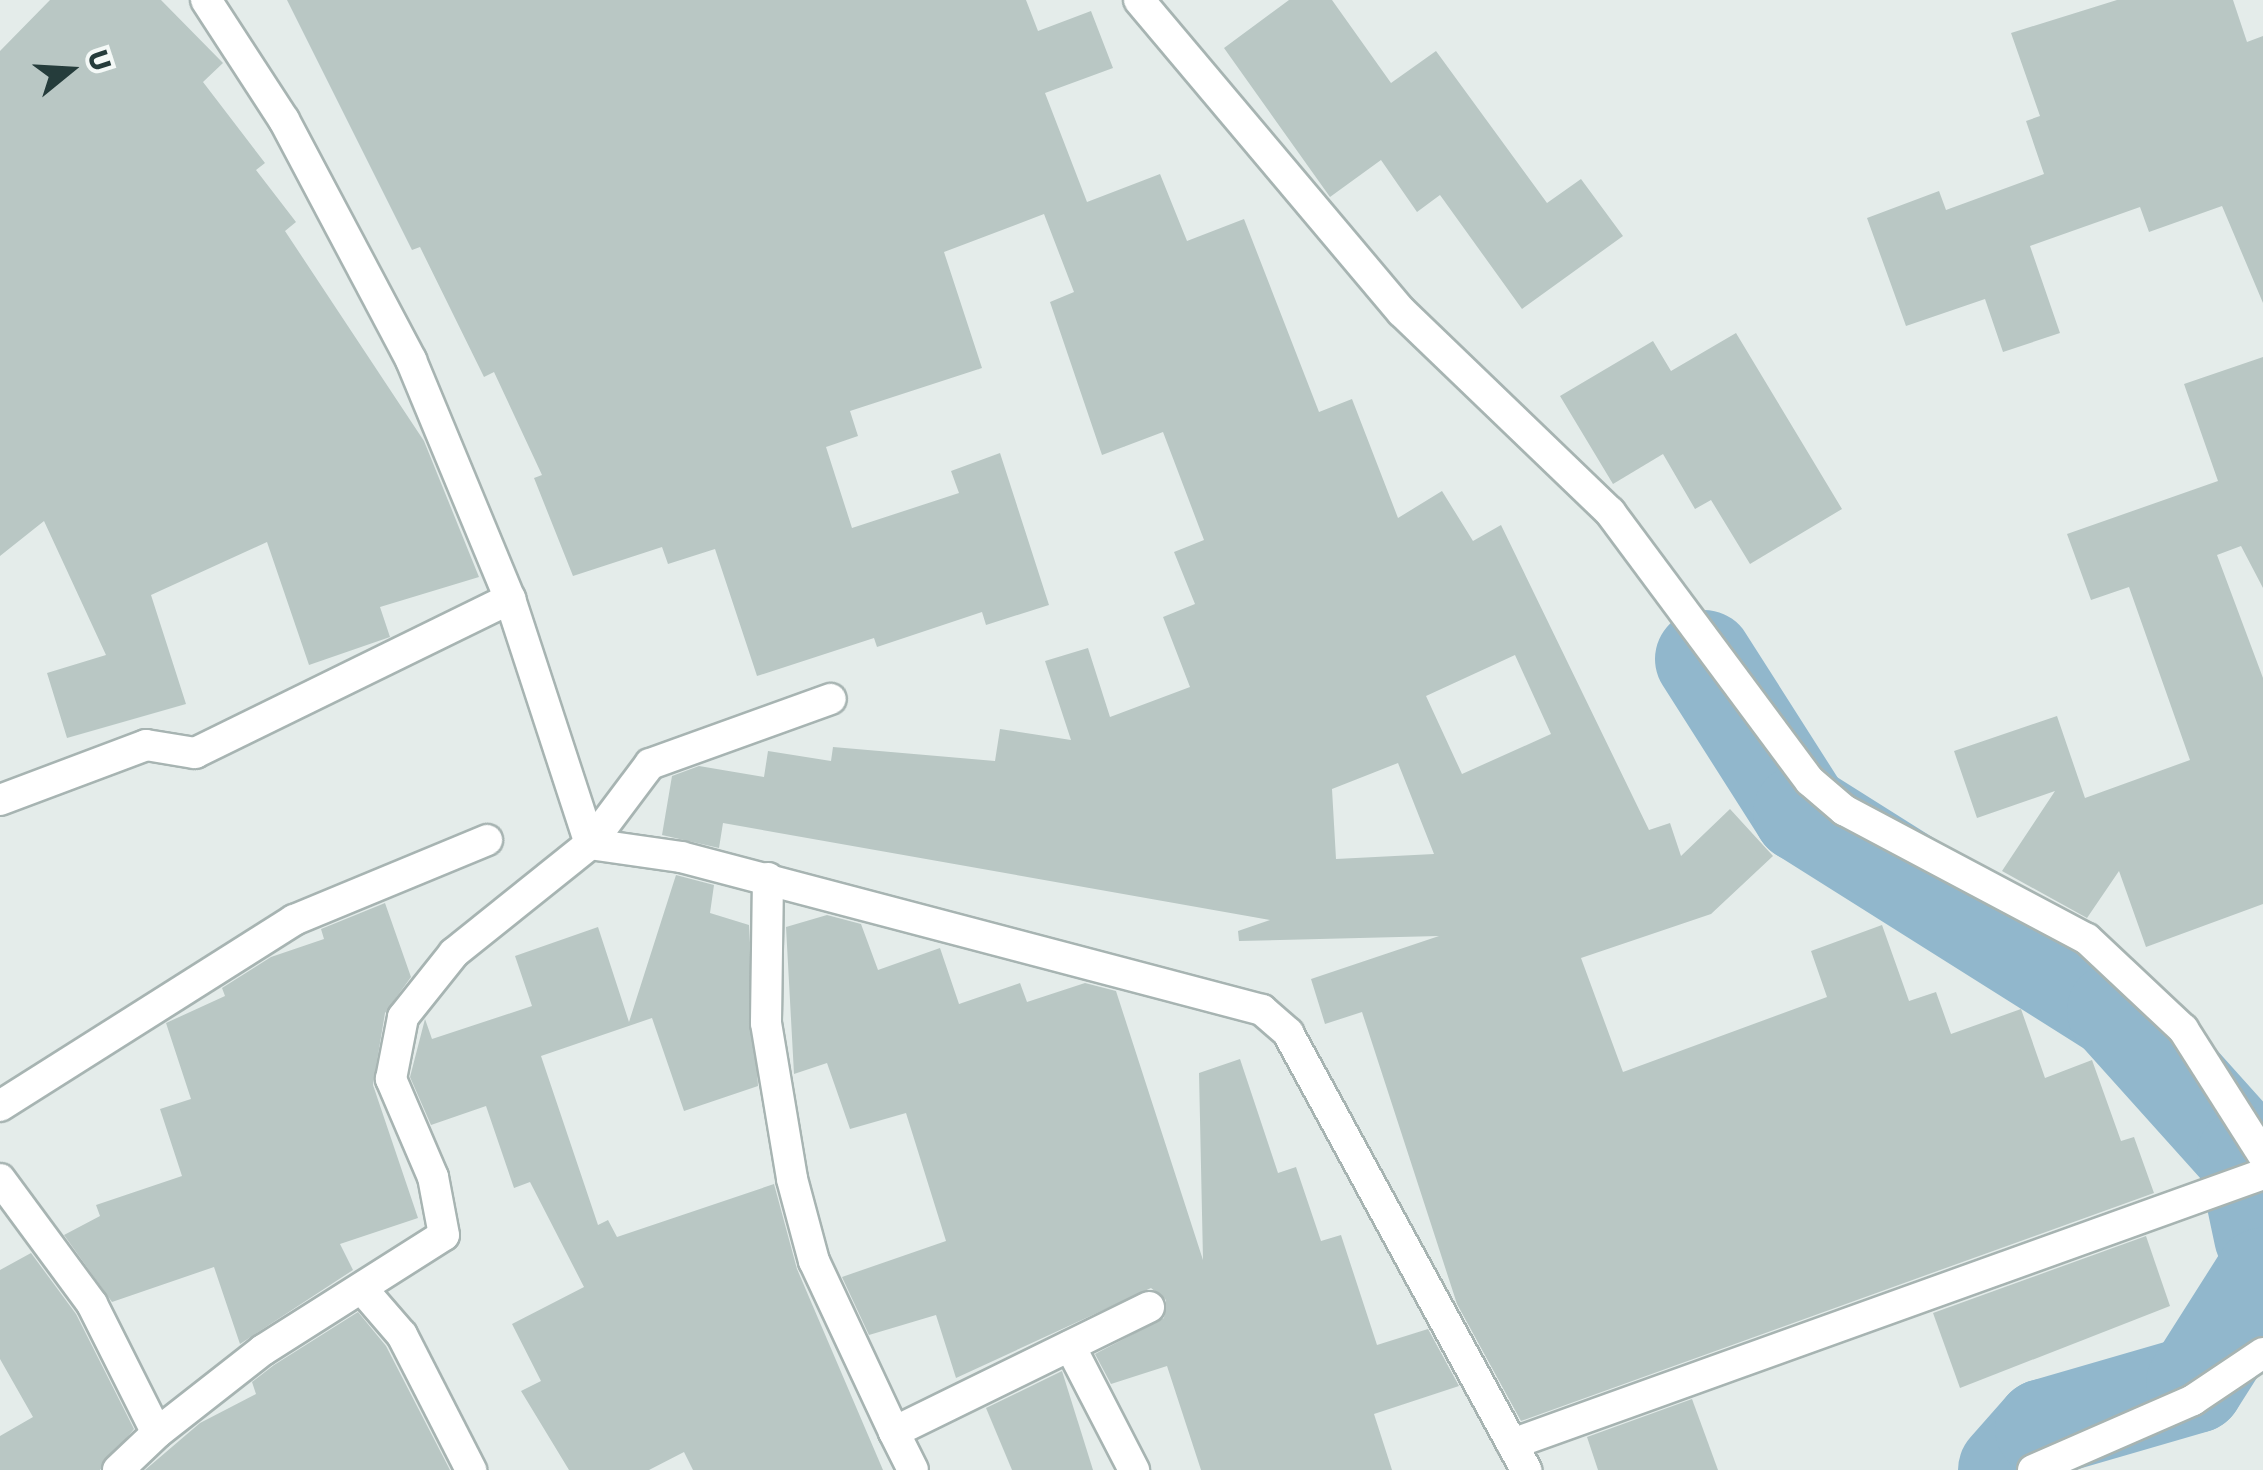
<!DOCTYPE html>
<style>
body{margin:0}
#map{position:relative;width:2263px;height:1470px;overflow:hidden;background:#e4ecea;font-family:Poppins,sans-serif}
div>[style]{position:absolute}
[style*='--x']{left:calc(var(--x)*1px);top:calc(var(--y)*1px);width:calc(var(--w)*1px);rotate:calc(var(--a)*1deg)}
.river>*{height:98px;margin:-49px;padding:0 49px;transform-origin:49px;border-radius:49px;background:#91b7cc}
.building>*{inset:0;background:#b9c7c4}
.roads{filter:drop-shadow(2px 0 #a7b4b2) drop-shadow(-2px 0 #a7b4b2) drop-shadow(0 2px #a7b4b2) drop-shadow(0 -2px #a7b4b2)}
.street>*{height:30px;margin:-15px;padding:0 15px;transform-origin:15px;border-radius:15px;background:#fff}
span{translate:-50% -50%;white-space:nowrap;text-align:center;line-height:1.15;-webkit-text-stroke:10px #f4f9f7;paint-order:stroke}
.north{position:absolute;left:20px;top:20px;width:100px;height:100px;-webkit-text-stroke:8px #f4f9f7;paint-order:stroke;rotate:72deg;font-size:28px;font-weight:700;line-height:40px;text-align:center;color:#253c3b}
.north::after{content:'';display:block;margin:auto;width:35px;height:45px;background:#253c3b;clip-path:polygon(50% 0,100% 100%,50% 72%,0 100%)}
</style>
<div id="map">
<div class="river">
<div style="--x:1704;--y:659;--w:183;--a:57.5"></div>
<div style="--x:1802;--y:813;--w:371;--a:32.2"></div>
<div style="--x:2116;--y:1011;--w:195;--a:48.1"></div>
<div style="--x:2246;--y:1156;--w:82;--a:78"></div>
<div style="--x:2007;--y:1470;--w:56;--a:-48.6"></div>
<div style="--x:2044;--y:1428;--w:157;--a:-16.2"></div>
<div style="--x:2195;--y:1384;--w:127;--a:-57.6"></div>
</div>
<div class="building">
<div style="clip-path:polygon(50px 0,161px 0,223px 63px,203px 82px,265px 163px,256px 170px,296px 222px,285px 231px,424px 441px,479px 577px,380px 607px,390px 637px,309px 665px,267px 542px,151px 595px,186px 704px,67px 738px,47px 673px,106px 655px,44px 521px,0 556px,0 51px)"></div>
<div style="clip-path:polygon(evenodd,287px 0,1026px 0,1038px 31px,1091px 11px,1113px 68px,1045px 93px,1087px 202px,1160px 174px,1187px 241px,1244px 219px,1319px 412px,1352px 399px,1398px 518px,1442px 491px,1473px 541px,1501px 525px,1649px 830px,1670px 823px,1681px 856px,1730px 809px,1773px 856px,1711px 914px,1581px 958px,1623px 1072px,1827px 997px,1811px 951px,1882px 925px,1909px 1001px,1936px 992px,1951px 1034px,2021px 1009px,2045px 1078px,2092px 1060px,2121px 1141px,2134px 1137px,2154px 1193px,1521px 1421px,1457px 1304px,1362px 1012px,1325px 1024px,1311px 979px,1439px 936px,1239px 941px,1238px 931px,1270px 920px,723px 823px,719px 848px,662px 835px,672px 776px,699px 766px,764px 777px,768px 751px,831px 761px,833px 747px,995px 761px,1000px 729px,1071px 740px,1045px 661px,1088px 648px,1110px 717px,1190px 687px,1163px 617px,1195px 604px,1174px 552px,1204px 540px,1163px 432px,1102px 455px,1050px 302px,1074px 292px,1044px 214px,944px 252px,982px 368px,850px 411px,858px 436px,826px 447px,852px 528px,959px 493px,951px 471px,1000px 453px,1049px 605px,986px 625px,982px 612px,877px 647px,874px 638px,757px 676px,715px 549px,668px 564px,662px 547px,573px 576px,534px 478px,542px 475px,494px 372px,484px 377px,420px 247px,412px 250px,287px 0,1515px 655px,1551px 734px,1462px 774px,1426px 696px,1515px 655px,287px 0,1398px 763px,1434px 854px,1336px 859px,1332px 789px,1398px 763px)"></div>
<div style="clip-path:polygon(1289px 0,1332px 0,1391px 83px,1436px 51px,1547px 203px,1581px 179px,1623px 236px,1522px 309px,1440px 195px,1417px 212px,1381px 160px,1330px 197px,1224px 48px)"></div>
<div style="clip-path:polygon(2117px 0,2233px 0,2247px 42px,2263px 36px,2263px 303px,2222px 206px,2149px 232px,2140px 207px,2030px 246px,2060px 333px,2003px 352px,1985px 299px,1906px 326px,1867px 218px,1939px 191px,1946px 210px,2044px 174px,2026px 121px,2040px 116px,2011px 33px)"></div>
<div style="clip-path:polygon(1736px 333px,1842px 509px,1750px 564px,1711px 500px,1695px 509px,1663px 454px,1613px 484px,1560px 396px,1653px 341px,1671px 371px)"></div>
<div style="clip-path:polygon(2263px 357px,2263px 588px,2241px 546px,2217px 555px,2263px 678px,2263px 904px,2146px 947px,2119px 871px,2087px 918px,2002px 871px,2055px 791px,1977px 818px,1954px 751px,2057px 716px,2085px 798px,2190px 760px,2129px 587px,2091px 600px,2067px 534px,2218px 481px,2184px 384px)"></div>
<div style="clip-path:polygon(676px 875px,714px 885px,710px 913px,749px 925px,758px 1086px,684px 1111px,652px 1018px,541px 1056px,598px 1225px,608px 1220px,617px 1237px,774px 1184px,797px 1269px,883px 1470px,693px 1470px,684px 1452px,649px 1470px,569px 1470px,521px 1391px,541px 1381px,512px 1324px,584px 1287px,530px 1182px,514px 1188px,486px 1106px,431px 1125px,410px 1077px,425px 1019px,432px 1039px,532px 1006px,515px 956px,598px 927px,629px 1022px)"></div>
<div style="clip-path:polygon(385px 903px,411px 977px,385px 1013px,373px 1085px,418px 1218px,340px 1244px,353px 1270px,240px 1344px,214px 1267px,112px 1302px,64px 1235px,100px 1216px,96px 1205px,182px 1176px,160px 1109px,191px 1099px,166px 1023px,225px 996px,222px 988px,271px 957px,324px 939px,321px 929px)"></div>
<div style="clip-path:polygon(827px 915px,861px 924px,878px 970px,940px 948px,959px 1004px,1020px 983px,1027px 1002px,1085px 983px,1116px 991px,1203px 1260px,1199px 1073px,1240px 1059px,1278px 1173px,1296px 1167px,1321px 1241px,1341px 1235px,1377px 1345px,1428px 1329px,1459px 1386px,1374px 1414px,1392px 1470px,1201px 1470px,1167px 1366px,1111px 1384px,1095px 1354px,1164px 1318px,1166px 1300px,1151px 1288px,956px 1378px,936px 1315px,869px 1335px,842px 1277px,946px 1241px,906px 1113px,850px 1129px,827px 1063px,794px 1074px,786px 927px)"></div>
<div style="clip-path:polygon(2146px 1236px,2170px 1306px,1960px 1388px,1933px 1313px)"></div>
<div style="clip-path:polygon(31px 1253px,76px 1314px,134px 1429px,100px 1470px,0 1470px,0 1436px,33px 1417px,0 1359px,0 1270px)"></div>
<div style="clip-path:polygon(358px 1312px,386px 1346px,450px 1470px,145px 1470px,200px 1423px,256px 1394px,252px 1382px,274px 1365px)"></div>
<div style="clip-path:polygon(1062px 1371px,1093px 1470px,1012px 1470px,986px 1408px)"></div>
<div style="clip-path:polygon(1692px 1399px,1718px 1470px,1598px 1470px,1587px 1437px)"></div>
</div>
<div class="roads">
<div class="street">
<div style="--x:206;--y:0;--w:143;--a:57"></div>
<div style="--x:284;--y:120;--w:272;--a:62.1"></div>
<div style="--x:411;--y:360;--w:259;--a:67.5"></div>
<div style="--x:510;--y:599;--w:258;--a:71.9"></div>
<div style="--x:590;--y:844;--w:92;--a:8.1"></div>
<div style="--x:681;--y:857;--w:601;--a:14.75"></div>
<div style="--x:1262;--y:1010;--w:35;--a:41"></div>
<div style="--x:1288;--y:1033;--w:498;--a:61.4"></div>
<div style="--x:1139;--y:0;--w:408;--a:49.9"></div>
<div style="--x:1402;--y:312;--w:289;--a:43.9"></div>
<div style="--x:1610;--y:512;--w:335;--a:53.4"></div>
<div style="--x:1810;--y:781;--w:45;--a:40.5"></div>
<div style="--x:1844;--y:810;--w:275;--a:28"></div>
<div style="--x:2087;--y:939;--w:132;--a:43.2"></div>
<div style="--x:2183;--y:1029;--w:149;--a:57.6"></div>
<div style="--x:0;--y:800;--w:156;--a:-20.6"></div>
<div style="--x:146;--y:745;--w:50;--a:9.3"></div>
<div style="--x:195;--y:753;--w:351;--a:-26.1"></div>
<div style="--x:768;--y:878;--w:145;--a:90.8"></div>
<div style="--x:766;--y:1023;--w:158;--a:80.5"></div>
<div style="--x:792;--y:1179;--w:85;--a:75"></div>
<div style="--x:814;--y:1261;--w:189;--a:64.9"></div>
<div style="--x:894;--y:1432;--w:284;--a:-26.1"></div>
<div style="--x:0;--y:1106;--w:348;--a:-32.3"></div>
<div style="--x:294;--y:920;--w:209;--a:-22.5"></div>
<div style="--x:0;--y:1179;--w:155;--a:53.6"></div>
<div style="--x:92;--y:1304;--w:144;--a:63.3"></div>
<div style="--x:157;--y:1433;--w:135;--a:-38.1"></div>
<div style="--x:263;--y:1350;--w:214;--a:-32.4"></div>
<div style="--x:444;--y:1235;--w:59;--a:-100.7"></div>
<div style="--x:433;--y:1177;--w:107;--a:-113.2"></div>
<div style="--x:391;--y:1079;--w:63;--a:-79"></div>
<div style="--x:403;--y:1017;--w:82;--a:-51.4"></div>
<div style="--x:454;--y:953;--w:174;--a:-38.7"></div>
<div style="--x:590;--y:844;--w:100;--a:-53.1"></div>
<div style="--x:650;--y:764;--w:192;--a:-19.8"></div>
<div style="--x:364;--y:1291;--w:58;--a:49.2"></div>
<div style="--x:402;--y:1335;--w:152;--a:62.9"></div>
<div style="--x:1070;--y:1346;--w:140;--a:62.7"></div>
<div style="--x:894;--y:1432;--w:42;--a:63.4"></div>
<div style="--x:1512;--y:1444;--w:798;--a:-19.77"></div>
<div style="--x:118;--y:1470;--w:54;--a:-43.5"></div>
<div style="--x:2033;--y:1470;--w:175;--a:-23.6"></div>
<div style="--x:2193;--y:1400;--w:84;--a:-33.9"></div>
</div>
</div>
<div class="north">U</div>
</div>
